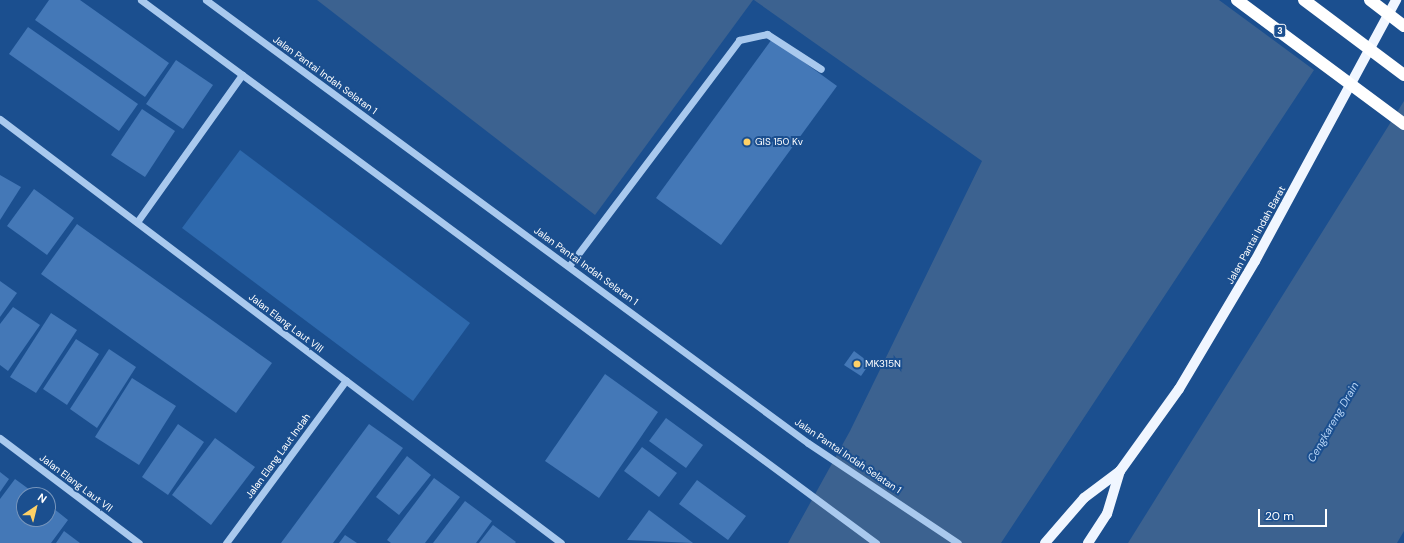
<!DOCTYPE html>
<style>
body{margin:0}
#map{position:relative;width:1404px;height:543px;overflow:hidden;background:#1b4f8f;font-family:"DM Sans",sans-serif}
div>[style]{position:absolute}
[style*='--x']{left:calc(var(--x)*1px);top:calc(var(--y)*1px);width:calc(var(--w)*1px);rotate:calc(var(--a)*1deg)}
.green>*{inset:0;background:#2e69ad}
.water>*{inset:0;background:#3c6290}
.building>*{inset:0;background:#4478b7}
.minor>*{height:7px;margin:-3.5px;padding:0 3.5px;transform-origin:3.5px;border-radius:3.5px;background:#a9c9ee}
.major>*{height:10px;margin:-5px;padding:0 5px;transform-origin:5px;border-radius:5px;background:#f0f6ff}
.highway>*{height:12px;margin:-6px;padding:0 6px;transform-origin:6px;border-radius:6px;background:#fff}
.dots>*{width:11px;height:11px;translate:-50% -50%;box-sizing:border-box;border:2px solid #1b4f8f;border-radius:50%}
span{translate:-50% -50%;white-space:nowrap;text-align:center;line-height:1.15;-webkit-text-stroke:4px #1b4f8f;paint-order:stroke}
.shield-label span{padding:1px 3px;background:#1b4f8f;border:1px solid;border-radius:3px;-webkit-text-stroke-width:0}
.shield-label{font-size:9px;color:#fff;font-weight:700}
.street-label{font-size:10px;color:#fff}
.poi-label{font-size:10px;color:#fff}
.left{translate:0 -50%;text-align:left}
.water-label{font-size:11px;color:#b5d3f5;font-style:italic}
.north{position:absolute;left:16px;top:487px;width:40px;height:40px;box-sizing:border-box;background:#1b4f8f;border:1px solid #7695bc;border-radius:50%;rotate:35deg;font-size:11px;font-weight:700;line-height:16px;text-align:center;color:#fff}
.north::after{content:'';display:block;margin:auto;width:14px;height:18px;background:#ffd166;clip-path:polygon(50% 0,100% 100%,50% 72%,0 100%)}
.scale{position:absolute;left:1258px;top:509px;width:69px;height:18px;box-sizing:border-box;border:2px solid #fff;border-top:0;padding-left:5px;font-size:12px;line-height:14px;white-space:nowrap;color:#fff;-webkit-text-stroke:3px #1b4f8f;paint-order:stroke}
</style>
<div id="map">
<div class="green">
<div style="clip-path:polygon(240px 150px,470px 323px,413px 401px,182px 228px)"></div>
</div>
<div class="water">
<div style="clip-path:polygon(317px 0,753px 0,595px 215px)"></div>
<div style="clip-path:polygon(754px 0,1219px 0,1314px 70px,1001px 543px,788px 543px,850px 431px,982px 161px)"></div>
<div style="clip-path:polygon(1404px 101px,1404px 531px,1397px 543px,1128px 543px)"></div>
</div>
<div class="building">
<div style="clip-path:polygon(49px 0,80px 0,169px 63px,145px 97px,35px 20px)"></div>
<div style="clip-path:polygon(28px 27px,138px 104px,119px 131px,9px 54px)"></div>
<div style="clip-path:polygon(772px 39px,837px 86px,721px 245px,656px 198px)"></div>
<div style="clip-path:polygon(176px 60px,213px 85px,183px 129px,146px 104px)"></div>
<div style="clip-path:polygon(142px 109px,175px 131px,145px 177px,111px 155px)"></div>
<div style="clip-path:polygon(0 175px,21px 187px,0 220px)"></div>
<div style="clip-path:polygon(34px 189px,74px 218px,47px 255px,7px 226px)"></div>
<div style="clip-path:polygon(77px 224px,272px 363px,236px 413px,41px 274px)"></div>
<div style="clip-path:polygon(0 281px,17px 293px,0 317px)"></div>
<div style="clip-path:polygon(13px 307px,40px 325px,8px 371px,0 365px,0 324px)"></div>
<div style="clip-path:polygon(51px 313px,77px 330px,36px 393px,10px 377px)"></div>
<div style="clip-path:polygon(76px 339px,99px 354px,67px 405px,43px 389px)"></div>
<div style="clip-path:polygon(109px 349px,136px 367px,97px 428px,70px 409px)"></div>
<div style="clip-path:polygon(854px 351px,870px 363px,861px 376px,844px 365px)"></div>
<div style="clip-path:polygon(605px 374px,658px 412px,599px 498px,545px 461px)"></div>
<div style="clip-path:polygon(132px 378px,176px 406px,139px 465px,95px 437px)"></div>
<div style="clip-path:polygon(666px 418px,703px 445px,686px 468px,649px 441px)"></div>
<div style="clip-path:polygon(178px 424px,204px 442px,168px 495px,142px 477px)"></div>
<div style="clip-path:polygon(369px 424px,403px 448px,333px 543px,281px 543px)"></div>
<div style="clip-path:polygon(215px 438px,255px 467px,211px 525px,172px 495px)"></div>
<div style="clip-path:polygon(642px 447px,677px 473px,659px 497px,624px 471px)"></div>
<div style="clip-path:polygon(407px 456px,431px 475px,399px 515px,376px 497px)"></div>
<div style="clip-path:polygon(0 472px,9px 479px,0 492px)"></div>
<div style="clip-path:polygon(434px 478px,460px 497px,425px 543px,391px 543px,387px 540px)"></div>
<div style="clip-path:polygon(15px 479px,37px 495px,24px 495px,24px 519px,48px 519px,48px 504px,68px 520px,51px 543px,0 543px,0 499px)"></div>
<div style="clip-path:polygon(697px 480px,746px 516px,728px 540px,679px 504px)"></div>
<div style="clip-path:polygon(465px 501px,492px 521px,476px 543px,433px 543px)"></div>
<div style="clip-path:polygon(649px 510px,693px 543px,627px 540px)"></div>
<div style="clip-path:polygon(493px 525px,516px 542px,515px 543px,479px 543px)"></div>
<div style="clip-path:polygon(64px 531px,80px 543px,56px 543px)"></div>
<div style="clip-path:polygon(345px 535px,357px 543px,339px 543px)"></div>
</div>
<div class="minor">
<div style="--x:141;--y:0;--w:914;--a:36.46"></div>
<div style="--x:206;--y:0;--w:747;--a:36.35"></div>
<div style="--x:808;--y:443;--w:180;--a:33.7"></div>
<div style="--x:0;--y:119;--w:703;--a:37.08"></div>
<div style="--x:137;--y:222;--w:181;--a:-54.5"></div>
<div style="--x:569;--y:266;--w:283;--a:-53"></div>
<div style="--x:739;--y:40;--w:29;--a:-12"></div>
<div style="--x:767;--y:34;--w:64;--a:32.9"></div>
<div style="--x:0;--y:438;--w:174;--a:37.1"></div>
<div style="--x:226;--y:543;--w:202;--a:-53.6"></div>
</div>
<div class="major">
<div style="--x:1045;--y:543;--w:60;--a:-49.1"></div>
<div style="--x:1084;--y:498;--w:45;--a:-36.9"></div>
<div style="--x:1120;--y:471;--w:101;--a:-54.3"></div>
<div style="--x:1179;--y:389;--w:149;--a:-59.3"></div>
<div style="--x:1255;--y:261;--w:297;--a:-61.6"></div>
<div style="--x:1088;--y:543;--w:35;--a:-57"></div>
<div style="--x:1107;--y:514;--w:45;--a:-73.2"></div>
</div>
<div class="highway">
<div style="--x:1237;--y:0;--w:208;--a:36.6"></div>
<div style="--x:1304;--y:0;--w:125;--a:36.9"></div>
<div style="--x:1370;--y:0;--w:43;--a:37.4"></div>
</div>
<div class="dots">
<div style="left:747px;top:142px;background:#ffd166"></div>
<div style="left:857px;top:364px;background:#ffd166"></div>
</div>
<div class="shield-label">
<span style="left:1280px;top:31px">3</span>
</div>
<div class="street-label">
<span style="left:325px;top:75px;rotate:36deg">Jalan Pantai Indah Selatan 1</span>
<span style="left:1256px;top:235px;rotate:-61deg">Jalan Pantai Indah Barat</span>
<span style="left:586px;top:266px;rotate:36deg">Jalan Pantai Indah Selatan 1</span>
<span style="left:286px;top:323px;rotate:37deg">Jalan Elang Laut VIII</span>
<span style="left:278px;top:456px;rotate:-54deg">Jalan Elang Laut Indah</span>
<span style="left:848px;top:456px;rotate:34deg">Jalan Pantai Indah Selatan 1</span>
<span style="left:76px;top:483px;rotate:37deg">Jalan Elang Laut VII</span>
</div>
<div class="poi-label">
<span class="left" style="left:755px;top:142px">GIS 150 Kv</span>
<span class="left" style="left:865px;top:364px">MK315N</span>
</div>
<div class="water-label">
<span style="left:1333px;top:422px;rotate:-60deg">Cengkareng Drain</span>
</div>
<div class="north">N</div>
<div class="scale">20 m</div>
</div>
